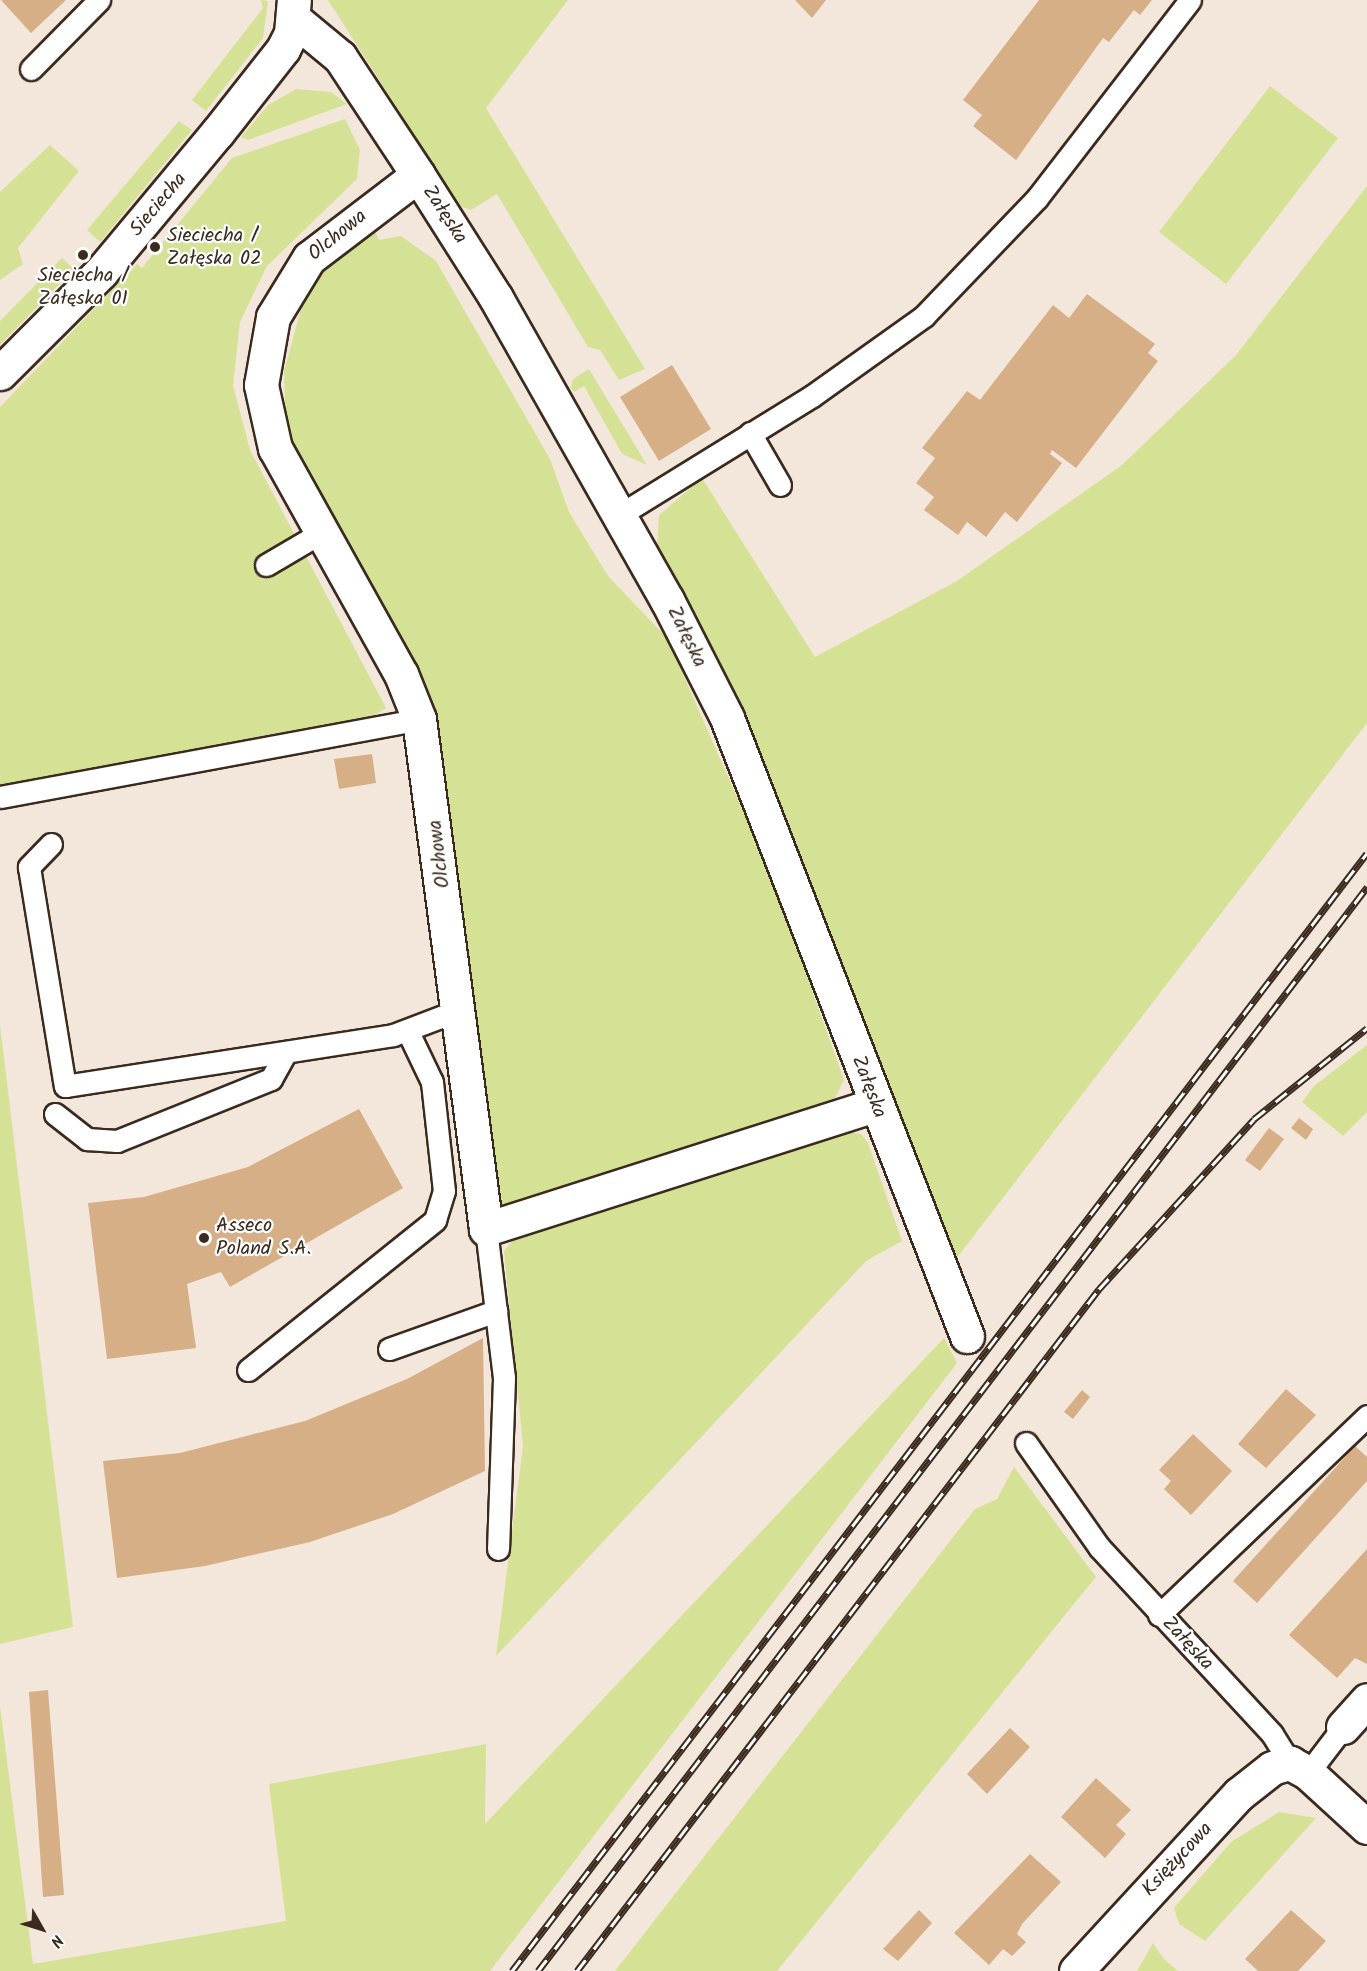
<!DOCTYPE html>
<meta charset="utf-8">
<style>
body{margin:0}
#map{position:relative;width:1367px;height:1971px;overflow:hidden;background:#f3e7db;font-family:Kalam,sans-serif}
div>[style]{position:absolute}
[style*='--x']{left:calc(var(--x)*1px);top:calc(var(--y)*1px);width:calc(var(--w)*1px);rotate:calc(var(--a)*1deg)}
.green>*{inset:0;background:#d5e295}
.building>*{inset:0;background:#d6af87}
.roads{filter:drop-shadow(2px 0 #3b2a1e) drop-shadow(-2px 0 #3b2a1e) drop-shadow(0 2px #3b2a1e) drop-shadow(0 -2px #3b2a1e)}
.service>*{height:21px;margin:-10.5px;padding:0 10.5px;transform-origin:10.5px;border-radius:10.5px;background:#fff}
.minor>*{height:33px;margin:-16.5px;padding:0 16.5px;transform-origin:16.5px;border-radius:16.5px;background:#fff}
.tertiary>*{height:33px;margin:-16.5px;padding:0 16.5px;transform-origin:16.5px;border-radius:16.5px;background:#fff}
.rail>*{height:7px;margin-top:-3.5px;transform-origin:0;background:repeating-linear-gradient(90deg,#fff 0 14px,#3b2a1e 0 28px);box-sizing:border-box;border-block:2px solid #3b2a1e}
.dots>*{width:16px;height:16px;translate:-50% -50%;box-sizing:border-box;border:3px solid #fff;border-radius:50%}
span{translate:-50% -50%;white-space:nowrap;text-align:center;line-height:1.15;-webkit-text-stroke:4.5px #fff;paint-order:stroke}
.street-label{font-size:20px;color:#3b2a1e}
.poi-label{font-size:20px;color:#3b2a1e}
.left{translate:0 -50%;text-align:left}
.north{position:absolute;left:12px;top:1899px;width:60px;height:60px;-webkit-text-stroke:4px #fff;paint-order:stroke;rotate:129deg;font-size:16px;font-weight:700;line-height:24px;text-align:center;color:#3b2a1e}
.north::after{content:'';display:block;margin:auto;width:21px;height:27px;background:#3b2a1e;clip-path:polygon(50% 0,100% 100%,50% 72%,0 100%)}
</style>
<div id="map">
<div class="green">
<div style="clip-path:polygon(261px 0,268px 1px,263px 38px,206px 111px,192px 100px,263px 8px)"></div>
<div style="clip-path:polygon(328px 0,568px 0,486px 108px,645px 369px,619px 380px,600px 350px,588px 347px,497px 194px,471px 210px,460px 206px)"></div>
<div style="clip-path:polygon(1270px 86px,1338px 138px,1226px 284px,1159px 232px)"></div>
<div style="clip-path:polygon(296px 89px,331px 92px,347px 104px,248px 140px,241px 137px,268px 105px)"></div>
<div style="clip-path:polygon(345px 119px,360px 150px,357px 179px,267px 266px,240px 322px,233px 385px,250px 450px,386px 708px,362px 723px,0 790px,0 407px,137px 264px,142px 268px,232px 158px)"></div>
<div style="clip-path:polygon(179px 121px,192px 130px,100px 242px,87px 230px)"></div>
<div style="clip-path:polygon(50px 145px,79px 171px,18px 248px,23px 264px,0 280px,0 192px)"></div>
<div style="clip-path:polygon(1367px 186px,1367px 723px,956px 1259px,750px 728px,657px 546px,659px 515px,702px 478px,815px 657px,957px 581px,1122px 465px,1236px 355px)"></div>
<div style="clip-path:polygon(374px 229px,379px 240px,401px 236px,436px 261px,550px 459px,569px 512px,608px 576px,667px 638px,769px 870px,844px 1080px,834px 1100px,502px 1206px,434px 714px,416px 669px,293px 442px,285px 407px,284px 371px,304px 298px,323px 269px)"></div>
<div style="clip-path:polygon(62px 258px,74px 269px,0 345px,0 321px)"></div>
<div style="clip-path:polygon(589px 369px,647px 465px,622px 454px,584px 386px,574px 392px,571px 388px,573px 379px)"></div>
<div style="clip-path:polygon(0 1025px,73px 1627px,0 1644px)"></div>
<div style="clip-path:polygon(1367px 1045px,1367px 1112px,1343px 1136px,1302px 1102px,1314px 1086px)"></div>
<div style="clip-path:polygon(843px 1132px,861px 1134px,868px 1143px,902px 1241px,866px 1261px,496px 1656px,523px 1446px,504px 1251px,514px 1239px)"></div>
<div style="clip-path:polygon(944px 1338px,957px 1363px,490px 1971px,0 1971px,0 1706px,33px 1964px,286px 1921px,269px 1784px,486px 1744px,485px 1824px)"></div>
<div style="clip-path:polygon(1014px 1467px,1096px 1577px,1082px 1594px,777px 1971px,615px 1971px,975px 1509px,997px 1499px)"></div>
<div style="clip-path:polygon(1279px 1812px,1316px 1818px,1205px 1941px,1179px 1924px,1174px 1908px,1231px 1842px)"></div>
<div style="clip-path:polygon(1153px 1943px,1163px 1958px,1178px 1971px,1137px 1971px)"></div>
</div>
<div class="building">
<div style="clip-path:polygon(1px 0,66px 0,31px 33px)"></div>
<div style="clip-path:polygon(795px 0,826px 0,812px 18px)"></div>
<div style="clip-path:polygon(1039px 0,1152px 0,1140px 15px,1134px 10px,1109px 42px,1103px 38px,1016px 160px,973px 126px,982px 115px,963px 100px)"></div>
<div style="clip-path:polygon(1087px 294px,1155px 344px,1148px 353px,1158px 361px,1076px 468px,1052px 450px,1050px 454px,1062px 463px,1017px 522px,1005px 512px,986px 537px,967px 522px,958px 535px,924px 510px,934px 497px,916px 483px,935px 458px,922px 448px,967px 391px,980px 400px,1053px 305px,1069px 318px)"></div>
<div style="clip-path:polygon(672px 365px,711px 429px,659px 461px,620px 397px)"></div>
<div style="clip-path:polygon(372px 754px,376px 783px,339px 789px,334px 759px)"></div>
<div style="clip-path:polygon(359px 1109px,403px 1188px,230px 1287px,221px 1272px,187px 1284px,196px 1348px,107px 1359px,88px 1203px,144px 1197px,248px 1167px)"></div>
<div style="clip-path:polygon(1299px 1118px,1313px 1129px,1306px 1140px,1291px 1128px)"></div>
<div style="clip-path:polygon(1269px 1128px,1284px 1139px,1260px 1171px,1245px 1160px)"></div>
<div style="clip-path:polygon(483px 1338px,485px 1471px,393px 1514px,310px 1542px,205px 1566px,117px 1578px,103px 1461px,180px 1453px,305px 1421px,407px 1379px)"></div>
<div style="clip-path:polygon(1286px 1389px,1316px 1415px,1266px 1468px,1238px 1444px)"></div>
<div style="clip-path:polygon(1082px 1390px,1090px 1397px,1073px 1419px,1064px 1412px)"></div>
<div style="clip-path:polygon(1193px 1434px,1232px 1471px,1191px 1515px,1164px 1489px,1171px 1481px,1159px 1470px)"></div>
<div style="clip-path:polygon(1355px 1446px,1367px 1457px,1367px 1481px,1257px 1603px,1233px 1581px)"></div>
<div style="clip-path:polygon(1367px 1549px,1367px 1664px,1355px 1658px,1337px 1678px,1289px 1635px)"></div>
<div style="clip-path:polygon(48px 1690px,64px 1895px,43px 1897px,29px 1692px)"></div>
<div style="clip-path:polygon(1010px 1728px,1030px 1747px,987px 1794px,967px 1774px)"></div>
<div style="clip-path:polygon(1096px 1778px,1131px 1810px,1116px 1825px,1126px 1834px,1105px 1858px,1061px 1817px)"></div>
<div style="clip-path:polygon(1030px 1854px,1061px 1882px,1022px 1924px,1017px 1934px,1026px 1942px,1012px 1956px,1003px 1949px,989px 1965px,954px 1933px)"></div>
<div style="clip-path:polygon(919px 1910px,932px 1923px,898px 1961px,883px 1949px)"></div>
<div style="clip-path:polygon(1291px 1910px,1326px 1941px,1298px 1971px,1258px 1971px,1245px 1959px)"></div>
</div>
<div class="roads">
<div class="service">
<div style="--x:31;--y:69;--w:97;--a:-45.4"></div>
<div style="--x:750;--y:433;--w:60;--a:60"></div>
<div style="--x:621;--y:514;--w:225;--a:-31.7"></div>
<div style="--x:812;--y:396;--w:138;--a:-35.5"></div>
<div style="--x:924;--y:316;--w:163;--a:-46.2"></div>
<div style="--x:1037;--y:198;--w:250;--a:-52.3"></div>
<div style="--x:266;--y:565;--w:65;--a:-30.5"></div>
<div style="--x:0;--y:797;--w:426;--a:-10.5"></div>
<div style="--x:51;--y:844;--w:32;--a:134"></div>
<div style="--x:29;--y:867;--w:222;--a:80.7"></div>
<div style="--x:65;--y:1086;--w:332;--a:-8.8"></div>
<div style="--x:393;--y:1035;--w:71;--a:-20.7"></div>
<div style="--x:55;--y:1114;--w:41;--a:38"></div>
<div style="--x:87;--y:1139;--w:30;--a:4"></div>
<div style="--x:117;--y:1141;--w:166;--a:-21.9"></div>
<div style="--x:271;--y:1079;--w:31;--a:-61"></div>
<div style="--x:486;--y:1229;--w:150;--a:83.1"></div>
<div style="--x:504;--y:1378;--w:171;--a:92"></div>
<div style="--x:389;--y:1349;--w:114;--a:-19.6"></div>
<div style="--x:248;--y:1370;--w:240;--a:-38.7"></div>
<div style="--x:435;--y:1220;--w:30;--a:-73"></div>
<div style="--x:444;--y:1191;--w:110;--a:-96.3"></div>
<div style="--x:432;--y:1082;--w:55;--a:-115.6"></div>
<div style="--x:1026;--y:1443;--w:127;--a:54.9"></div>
<div style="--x:1099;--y:1547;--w:255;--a:47.2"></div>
<div style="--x:1272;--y:1734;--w:34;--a:58"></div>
<div style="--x:1159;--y:1615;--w:288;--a:-43.7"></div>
<div style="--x:1308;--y:1773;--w:58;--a:-52.7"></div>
</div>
<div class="minor">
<div style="--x:294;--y:19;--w:60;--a:39.6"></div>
<div style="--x:340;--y:57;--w:141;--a:56.5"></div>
<div style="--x:418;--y:175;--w:146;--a:57.6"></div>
<div style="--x:496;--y:298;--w:347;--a:60.5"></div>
<div style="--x:667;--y:600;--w:132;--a:63"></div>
<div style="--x:727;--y:718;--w:663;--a:68.78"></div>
<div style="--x:418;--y:175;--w:137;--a:142.7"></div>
<div style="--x:309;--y:258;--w:69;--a:121.4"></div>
<div style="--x:273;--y:317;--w:69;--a:100"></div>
<div style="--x:261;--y:385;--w:65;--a:77.5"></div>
<div style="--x:275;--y:448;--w:259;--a:60.9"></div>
<div style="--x:401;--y:674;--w:48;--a:68.2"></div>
<div style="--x:419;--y:719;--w:514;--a:82.52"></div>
<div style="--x:486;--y:1229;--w:408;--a:-17.7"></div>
<div style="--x:0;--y:373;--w:143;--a:-45"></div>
<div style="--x:101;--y:272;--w:181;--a:-50.2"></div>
<div style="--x:217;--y:133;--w:107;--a:-51.8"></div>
<div style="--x:283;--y:49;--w:18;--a:-63"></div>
<div style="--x:291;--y:33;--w:33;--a:-85"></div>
<div style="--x:1343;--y:1727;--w:36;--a:-48"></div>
</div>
<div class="tertiary">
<div style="--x:1076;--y:1971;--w:241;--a:-47.4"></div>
<div style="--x:1239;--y:1794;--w:42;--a:-38.2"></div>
<div style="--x:1272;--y:1768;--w:19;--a:-16"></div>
<div style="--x:1290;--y:1763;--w:21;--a:29"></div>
<div style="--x:1308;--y:1773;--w:80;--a:42.5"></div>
</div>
</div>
<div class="rail">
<div style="--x:512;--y:1971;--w:1407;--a:-52.59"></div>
<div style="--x:538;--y:1971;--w:1365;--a:-52.59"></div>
<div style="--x:577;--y:1971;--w:859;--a:-52.57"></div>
<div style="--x:1099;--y:1289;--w:230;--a:-47.6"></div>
<div style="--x:1254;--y:1119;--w:145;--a:-38.8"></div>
</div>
<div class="dots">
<div style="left:155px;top:247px;background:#3b2a1e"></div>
<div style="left:83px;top:255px;background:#3b2a1e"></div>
<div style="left:204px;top:1238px;background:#3b2a1e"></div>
</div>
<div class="street-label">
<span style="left:159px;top:205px;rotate:-50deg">Sieciecha</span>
<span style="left:444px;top:215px;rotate:57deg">Załęska</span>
<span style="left:338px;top:236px;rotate:-39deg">Olchowa</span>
<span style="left:686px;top:637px;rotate:64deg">Załęska</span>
<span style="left:440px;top:854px;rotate:-97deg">Olchowa</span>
<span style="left:868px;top:1087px;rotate:69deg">Załęska</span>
<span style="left:1187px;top:1644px;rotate:47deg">Załęska</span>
<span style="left:1178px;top:1860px;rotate:-47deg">Księżycowa</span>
</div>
<div class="poi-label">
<span class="left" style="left:167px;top:248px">Sieciecha /<br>Załęska 02</span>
<span style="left:83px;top:288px">Sieciecha /<br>Załęska 01</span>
<span class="left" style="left:216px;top:1238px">Asseco<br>Poland S.A.</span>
</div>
<div class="north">N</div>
</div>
